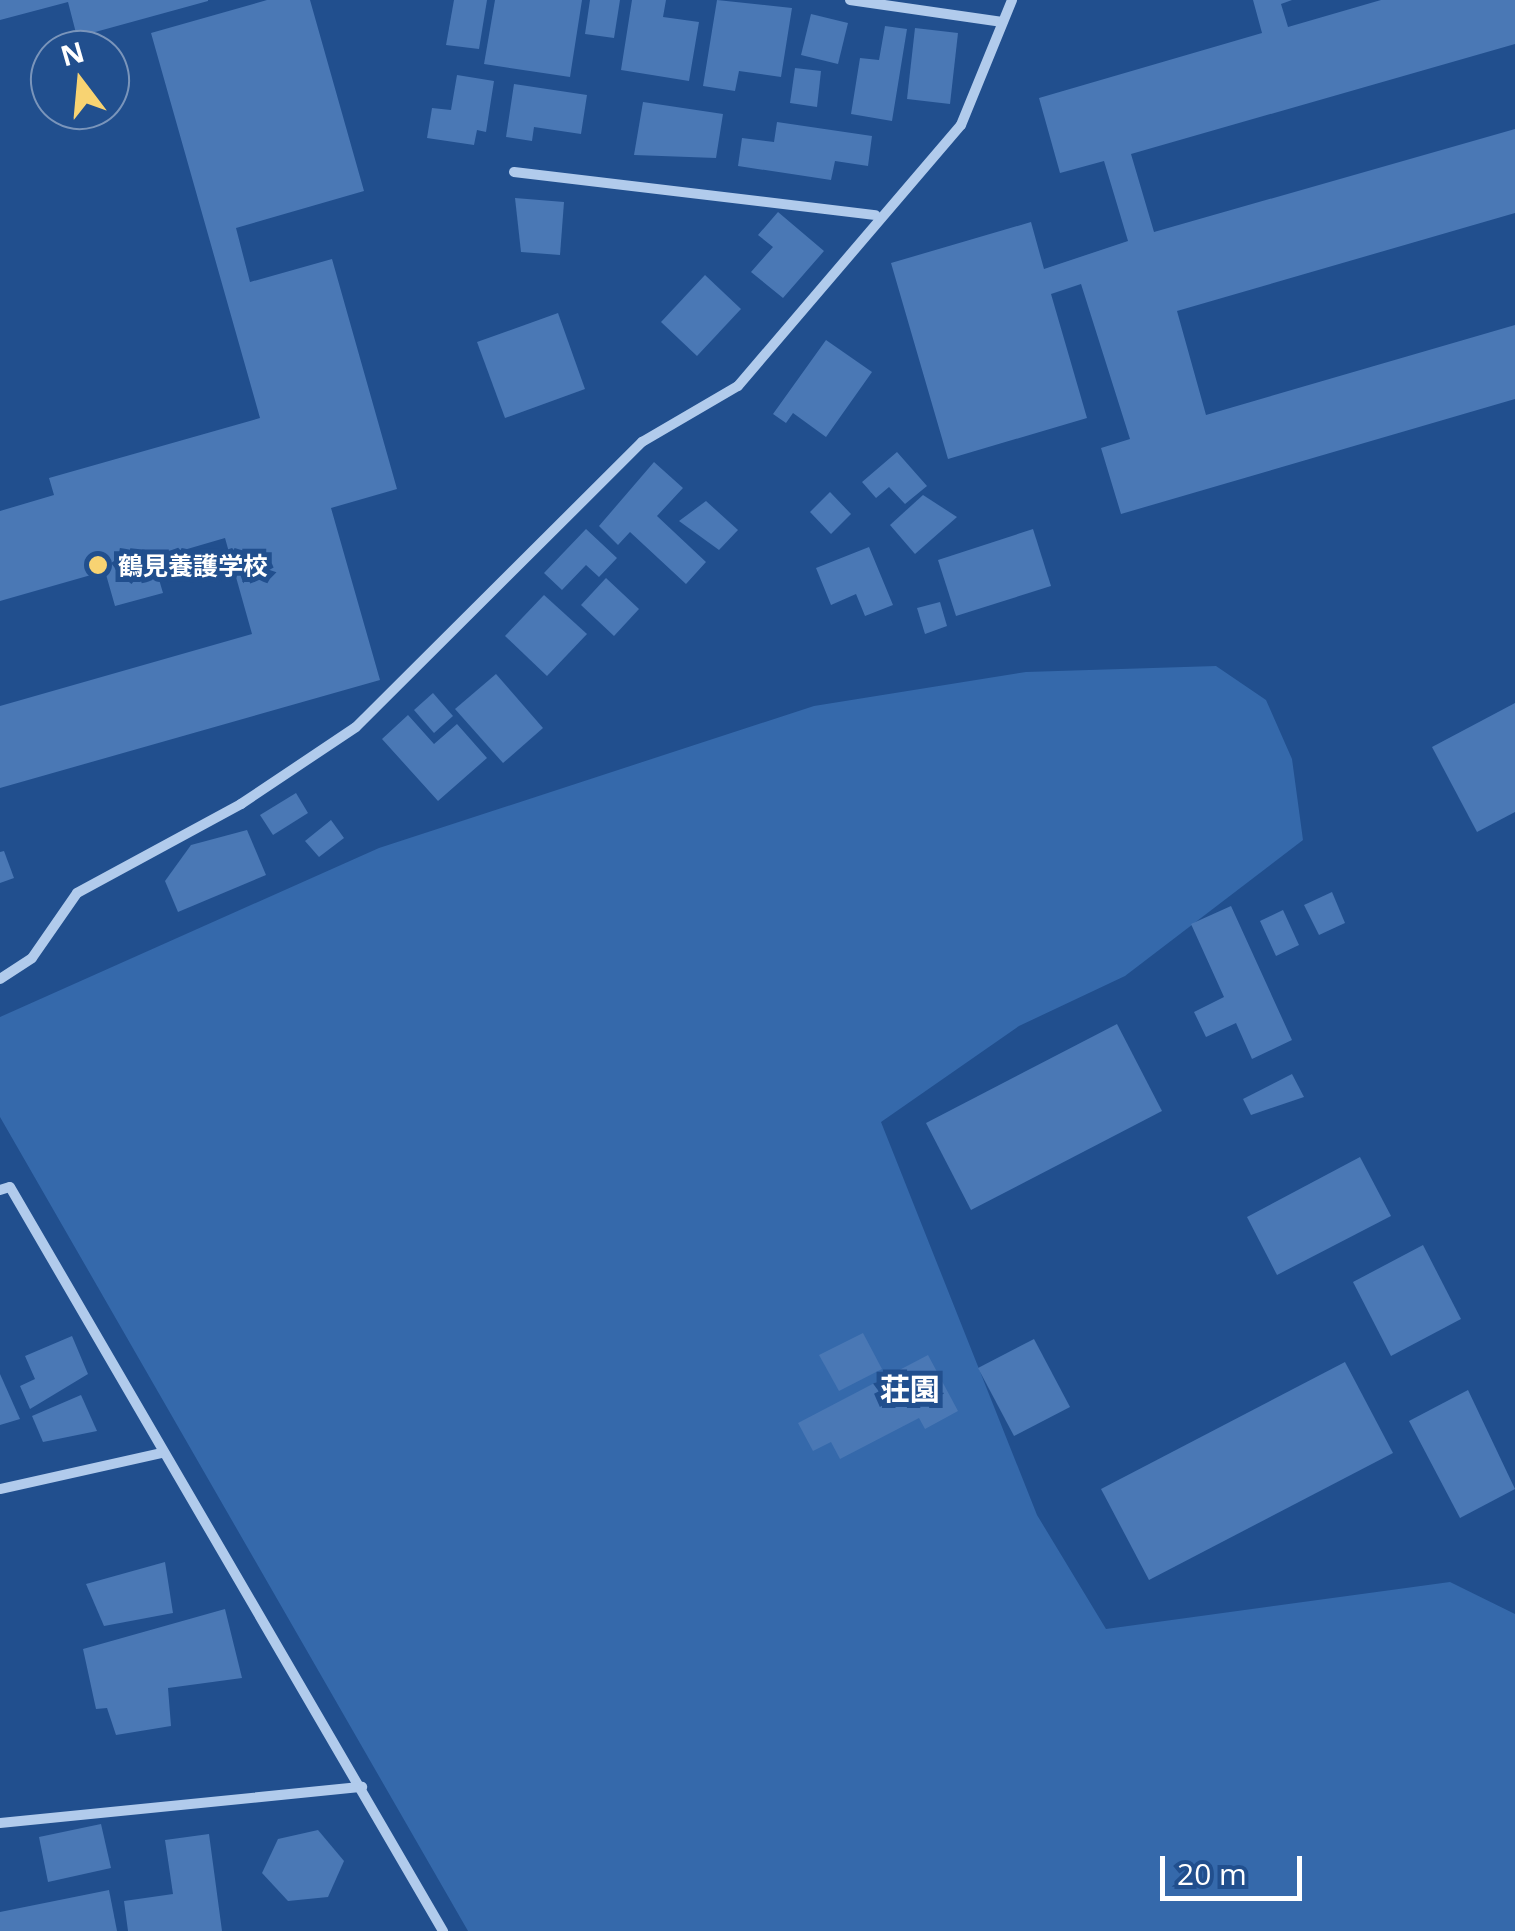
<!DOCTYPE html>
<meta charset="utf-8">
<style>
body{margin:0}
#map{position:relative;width:1515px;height:1931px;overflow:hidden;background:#214f8e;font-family:"Open Sans","Noto Sans JP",sans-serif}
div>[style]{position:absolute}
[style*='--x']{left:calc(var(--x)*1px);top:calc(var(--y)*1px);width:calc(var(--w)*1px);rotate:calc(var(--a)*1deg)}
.green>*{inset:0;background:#3569ab}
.building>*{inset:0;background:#4a78b5}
.street>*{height:10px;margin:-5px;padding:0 5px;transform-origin:5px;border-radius:5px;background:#b1cbec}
.dots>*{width:28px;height:28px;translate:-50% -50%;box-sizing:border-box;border:5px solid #214f8e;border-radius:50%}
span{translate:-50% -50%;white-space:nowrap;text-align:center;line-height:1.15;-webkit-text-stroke:10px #214f8e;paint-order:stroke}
.poi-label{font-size:25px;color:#fff;font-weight:700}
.left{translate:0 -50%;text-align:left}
.quarter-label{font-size:30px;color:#fff;font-weight:700}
.north{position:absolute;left:30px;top:30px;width:100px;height:100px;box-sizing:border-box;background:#214f8e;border:2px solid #7a95bb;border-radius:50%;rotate:344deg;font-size:28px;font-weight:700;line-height:40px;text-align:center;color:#fff}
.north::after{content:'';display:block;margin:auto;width:35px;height:45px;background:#f8d372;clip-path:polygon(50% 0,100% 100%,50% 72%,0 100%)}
.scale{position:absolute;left:1160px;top:1856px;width:142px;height:45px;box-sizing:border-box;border:5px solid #fff;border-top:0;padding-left:12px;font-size:30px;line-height:35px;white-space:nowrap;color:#fff;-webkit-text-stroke:8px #214f8e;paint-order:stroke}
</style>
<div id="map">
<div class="green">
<div style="clip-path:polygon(1216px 666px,1266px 700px,1292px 759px,1303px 840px,1125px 976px,1019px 1026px,881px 1122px,1037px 1515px,1106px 1629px,1450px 1582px,1515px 1614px,1515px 1931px,468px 1931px,0 1117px,0 1017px,379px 848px,814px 706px,1026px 672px)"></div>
</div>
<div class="building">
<div style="clip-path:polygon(0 0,208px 0,208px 1px,77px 37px,68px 2px,0 20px)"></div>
<div style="clip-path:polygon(267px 0,310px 0,364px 191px,236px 228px,250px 282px,332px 259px,397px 489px,331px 508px,380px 680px,0 788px,0 706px,252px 634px,225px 538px,153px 559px,163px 593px,115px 606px,105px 571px,0 601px,0 511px,54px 495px,49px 478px,260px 418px,151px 33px)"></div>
<div style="clip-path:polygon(454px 0,487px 0,479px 49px,446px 45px)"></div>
<div style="clip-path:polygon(495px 0,582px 0,570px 77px,484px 64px)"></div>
<div style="clip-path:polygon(590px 0,620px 0,614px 38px,585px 34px)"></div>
<div style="clip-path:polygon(632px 0,666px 0,663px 17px,699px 22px,689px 81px,621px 70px)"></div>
<div style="clip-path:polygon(717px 0,792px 8px,781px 77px,739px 71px,735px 91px,703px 86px)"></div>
<div style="clip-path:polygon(1253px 0,1292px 0,1281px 4px,1288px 27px,1381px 0,1515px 0,1515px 44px,1131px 154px,1154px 232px,1515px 129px,1515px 213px,1177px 311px,1206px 415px,1515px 325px,1515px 399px,1121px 514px,1101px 448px,1130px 439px,1081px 284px,1051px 294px,1087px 418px,948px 459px,891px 263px,1031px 222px,1044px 269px,1128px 241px,1104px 161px,1060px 173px,1039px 98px,1262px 33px)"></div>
<div style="clip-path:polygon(811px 14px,848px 23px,838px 64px,801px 55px)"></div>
<div style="clip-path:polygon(885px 26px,907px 29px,892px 121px,851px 114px,860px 58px,879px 60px)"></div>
<div style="clip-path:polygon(915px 28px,958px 33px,950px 104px,907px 99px)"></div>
<div style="clip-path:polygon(795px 68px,821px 71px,817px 107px,790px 103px)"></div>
<div style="clip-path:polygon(457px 75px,494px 81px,486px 132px,477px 130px,474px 145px,427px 138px,432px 108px,451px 110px)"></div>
<div style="clip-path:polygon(514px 84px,587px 95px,581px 134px,534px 127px,532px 141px,506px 137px)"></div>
<div style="clip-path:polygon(643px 102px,723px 114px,716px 158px,634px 155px)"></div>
<div style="clip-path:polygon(777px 122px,872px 136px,868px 166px,835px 161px,831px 180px,738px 166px,742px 138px,774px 142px)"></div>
<div style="clip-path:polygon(515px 198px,564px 202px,560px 255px,521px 252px)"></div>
<div style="clip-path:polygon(778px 212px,824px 251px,783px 298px,751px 272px,773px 247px,758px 235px)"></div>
<div style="clip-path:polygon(705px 275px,741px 309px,697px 356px,661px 322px)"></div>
<div style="clip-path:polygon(558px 313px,585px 389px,505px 418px,477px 342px)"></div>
<div style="clip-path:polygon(826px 340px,872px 372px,826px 437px,793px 413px,786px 423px,773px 414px)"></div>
<div style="clip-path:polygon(897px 452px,927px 486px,905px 504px,889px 487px,876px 498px,862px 482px)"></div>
<div style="clip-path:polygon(654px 462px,683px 488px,657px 516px,706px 562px,686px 584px,630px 532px,618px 545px,599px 526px)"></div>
<div style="clip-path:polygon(830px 492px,851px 514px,831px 534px,810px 512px)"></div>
<div style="clip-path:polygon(923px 495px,957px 517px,915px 554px,890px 525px)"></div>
<div style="clip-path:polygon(706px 501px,738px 530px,719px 550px,679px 521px)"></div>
<div style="clip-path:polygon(586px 529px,617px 558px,599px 577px,586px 565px,562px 590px,544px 573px)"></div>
<div style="clip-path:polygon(1033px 529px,1051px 586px,956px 616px,938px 560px)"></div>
<div style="clip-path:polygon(869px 547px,893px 605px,865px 616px,856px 594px,831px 605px,816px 568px)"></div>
<div style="clip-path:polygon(606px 578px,639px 609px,614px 636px,581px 605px)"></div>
<div style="clip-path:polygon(544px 595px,587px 634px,547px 676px,505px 636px)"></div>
<div style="clip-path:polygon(940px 602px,947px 626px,925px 634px,917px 608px)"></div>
<div style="clip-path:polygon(496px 674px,543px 728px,503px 763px,455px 709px)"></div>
<div style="clip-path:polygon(433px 693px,453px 716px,434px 733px,414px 710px)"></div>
<div style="clip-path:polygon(1515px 703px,1515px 812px,1477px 832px,1432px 747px)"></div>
<div style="clip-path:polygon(408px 715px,434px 744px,457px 724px,487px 758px,438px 801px,382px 739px)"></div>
<div style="clip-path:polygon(296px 793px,308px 813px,273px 835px,260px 815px)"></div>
<div style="clip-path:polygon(331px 820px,344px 838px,319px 857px,305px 841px)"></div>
<div style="clip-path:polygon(247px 830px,266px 875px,178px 912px,165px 881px,191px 845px)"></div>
<div style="clip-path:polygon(4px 851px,14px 878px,0 883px,0 852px)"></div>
<div style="clip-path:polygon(1332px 892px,1345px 923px,1319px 935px,1304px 905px)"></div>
<div style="clip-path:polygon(1231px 906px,1292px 1040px,1252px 1059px,1236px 1023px,1206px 1037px,1194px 1012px,1224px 997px,1191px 924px)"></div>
<div style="clip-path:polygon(1283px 910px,1299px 945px,1276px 956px,1260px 921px)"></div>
<div style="clip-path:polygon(1117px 1024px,1162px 1111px,971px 1210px,926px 1123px)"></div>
<div style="clip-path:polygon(1292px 1074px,1304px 1097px,1251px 1115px,1243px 1099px)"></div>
<div style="clip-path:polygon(1360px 1157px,1391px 1216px,1277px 1275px,1247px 1217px)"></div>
<div style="clip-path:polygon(1423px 1245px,1461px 1319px,1391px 1356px,1353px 1282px)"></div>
<div style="clip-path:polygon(863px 1333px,882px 1369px,839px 1391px,819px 1355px)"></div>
<div style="clip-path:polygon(72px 1336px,88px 1374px,30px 1409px,20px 1386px,35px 1379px,25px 1356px)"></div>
<div style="clip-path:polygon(1034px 1339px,1070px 1407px,1014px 1436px,978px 1368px)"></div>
<div style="clip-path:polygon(928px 1355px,958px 1411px,925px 1429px,919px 1418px,840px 1459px,831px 1442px,813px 1451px,798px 1423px)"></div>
<div style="clip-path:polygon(1345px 1362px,1393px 1453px,1149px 1580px,1101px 1489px)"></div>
<div style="clip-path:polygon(0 1374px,20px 1419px,0 1425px)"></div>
<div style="clip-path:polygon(1468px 1390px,1515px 1489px,1460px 1518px,1409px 1421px)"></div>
<div style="clip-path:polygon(81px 1395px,97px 1431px,43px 1442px,32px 1416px)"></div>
<div style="clip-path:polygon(165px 1562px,173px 1613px,104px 1626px,86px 1584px)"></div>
<div style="clip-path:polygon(225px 1609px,242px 1678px,168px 1688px,171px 1726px,116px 1735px,107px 1708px,96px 1709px,83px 1649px)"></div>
<div style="clip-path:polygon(101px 1824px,111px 1868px,48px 1882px,39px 1837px)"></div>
<div style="clip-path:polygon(318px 1830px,344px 1861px,328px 1897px,288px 1901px,262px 1873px,278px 1839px)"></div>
<div style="clip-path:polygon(209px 1834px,222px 1931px,128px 1931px,124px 1901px,173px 1894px,165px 1840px)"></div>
<div style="clip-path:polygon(109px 1890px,117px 1931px,0 1931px,0 1912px)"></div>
</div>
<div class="street">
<div style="--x:850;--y:0;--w:154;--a:8.2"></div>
<div style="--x:514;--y:172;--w:364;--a:6.8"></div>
<div style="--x:0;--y:979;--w:38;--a:-33"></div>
<div style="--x:32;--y:958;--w:79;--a:-55.3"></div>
<div style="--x:77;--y:893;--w:187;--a:-28.5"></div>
<div style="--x:241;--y:804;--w:138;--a:-33.8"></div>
<div style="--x:356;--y:727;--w:404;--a:-44.9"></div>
<div style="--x:642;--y:442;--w:111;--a:-30.3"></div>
<div style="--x:738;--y:386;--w:343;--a:-49.5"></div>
<div style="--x:961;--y:125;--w:135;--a:-67.8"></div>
<div style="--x:0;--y:1190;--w:10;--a:-17"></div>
<div style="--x:10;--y:1187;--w:861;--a:59.8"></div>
<div style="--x:0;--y:1489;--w:165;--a:-12.6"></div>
<div style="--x:0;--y:1823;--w:364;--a:-5.7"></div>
</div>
<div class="dots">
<div style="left:98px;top:565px;background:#f8d372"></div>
</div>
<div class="poi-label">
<span class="left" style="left:118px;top:565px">鶴見養護学校</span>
</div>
<div class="quarter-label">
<span style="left:910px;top:1389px">荘園</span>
</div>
<div class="north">N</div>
<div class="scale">20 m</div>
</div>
